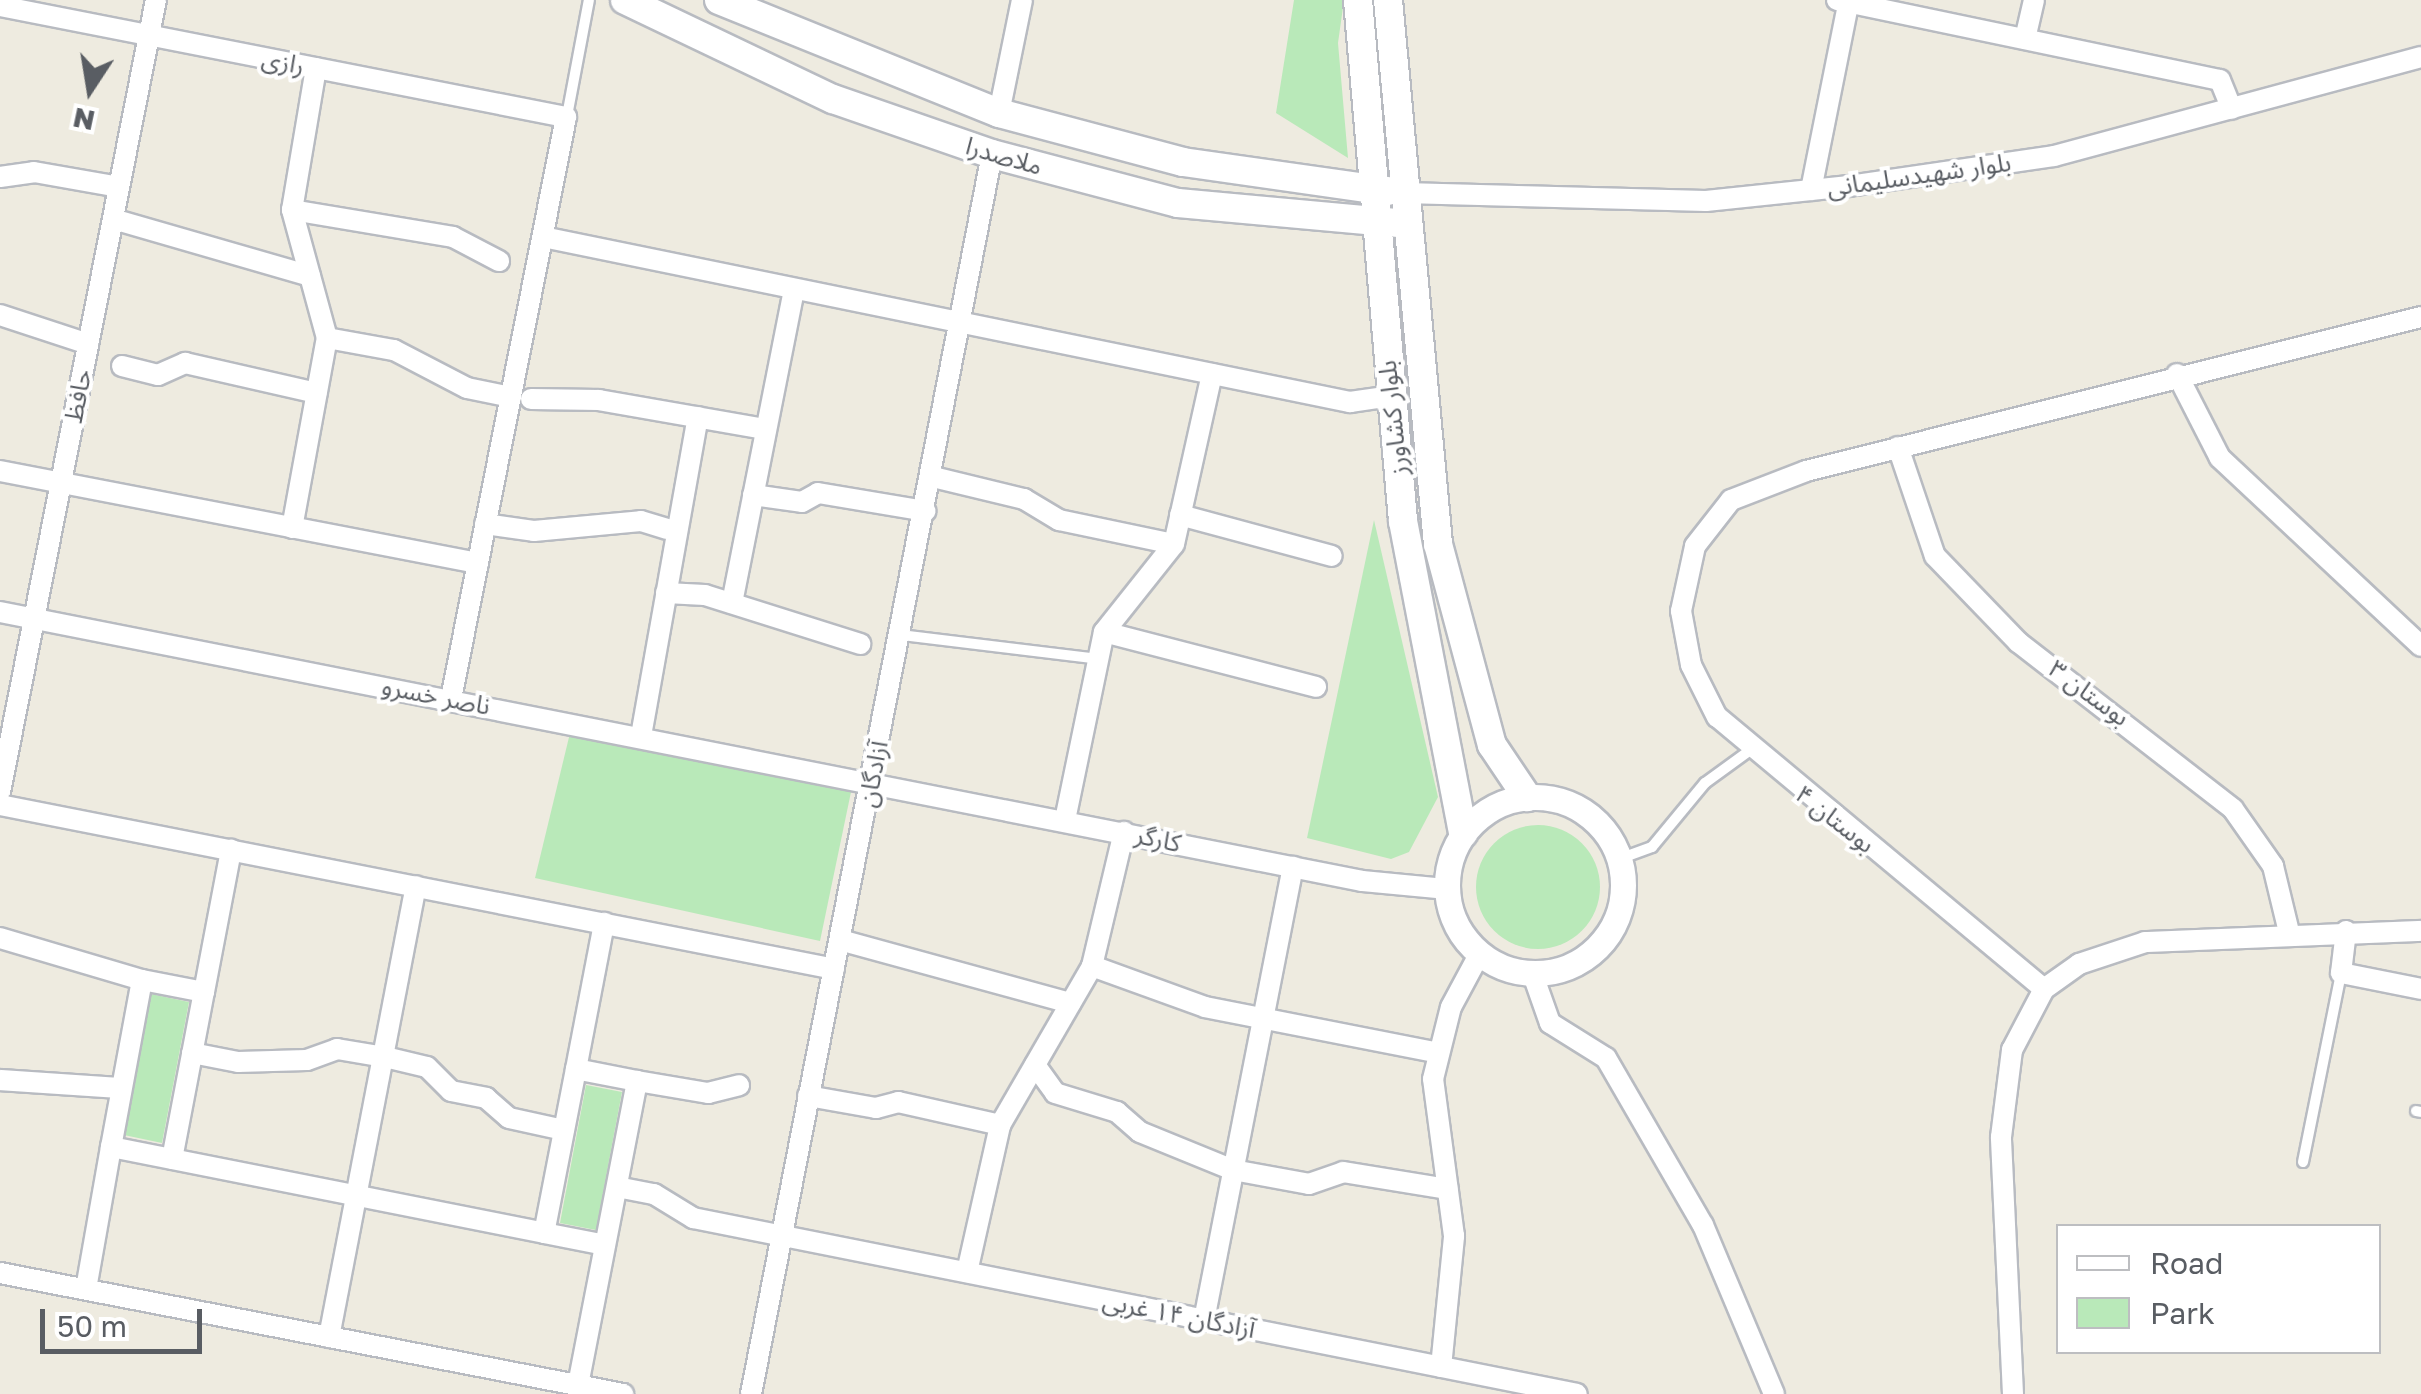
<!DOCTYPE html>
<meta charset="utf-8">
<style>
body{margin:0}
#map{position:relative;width:2421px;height:1394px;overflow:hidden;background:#eeebe0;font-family:"Golos Text","Noto Sans Arabic",sans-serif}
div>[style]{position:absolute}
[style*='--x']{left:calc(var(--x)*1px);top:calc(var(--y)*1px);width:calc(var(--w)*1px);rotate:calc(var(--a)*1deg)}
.green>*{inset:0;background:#b9e9b9}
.round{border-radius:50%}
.roads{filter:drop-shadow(2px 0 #b8bbc1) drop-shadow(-2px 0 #b8bbc1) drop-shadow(0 2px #b8bbc1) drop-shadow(0 -2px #b8bbc1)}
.service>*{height:10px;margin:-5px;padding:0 5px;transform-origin:5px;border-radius:5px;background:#fff}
.minor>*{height:20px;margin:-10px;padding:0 10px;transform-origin:10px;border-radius:10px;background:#fff}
.tertiary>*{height:25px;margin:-12.5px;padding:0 12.5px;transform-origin:12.5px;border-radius:12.5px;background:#fff}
.tertiary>.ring{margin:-12.5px;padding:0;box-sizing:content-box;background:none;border:25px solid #fff;border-radius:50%}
.secondary>*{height:28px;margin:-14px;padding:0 14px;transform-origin:14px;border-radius:14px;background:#fff}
span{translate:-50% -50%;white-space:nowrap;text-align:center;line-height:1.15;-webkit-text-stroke:8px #fff;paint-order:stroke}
.street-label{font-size:25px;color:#595d63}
.legend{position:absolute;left:2056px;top:1224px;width:325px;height:130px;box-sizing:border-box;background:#fff;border:2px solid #bdbec1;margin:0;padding:12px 18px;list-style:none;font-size:30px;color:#595d63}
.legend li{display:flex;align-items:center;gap:20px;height:50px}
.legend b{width:50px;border:2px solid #bdbec1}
.north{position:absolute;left:40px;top:40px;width:100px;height:100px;-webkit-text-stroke:8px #fff;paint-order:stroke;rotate:192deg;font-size:28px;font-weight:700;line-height:40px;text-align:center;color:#595d63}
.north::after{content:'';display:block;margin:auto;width:35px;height:45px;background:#595d63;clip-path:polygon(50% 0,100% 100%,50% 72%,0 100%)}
.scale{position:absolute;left:40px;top:1309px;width:162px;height:45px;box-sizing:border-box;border:5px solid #595d63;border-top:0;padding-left:12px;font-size:30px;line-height:35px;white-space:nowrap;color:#595d63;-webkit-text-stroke:8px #fff;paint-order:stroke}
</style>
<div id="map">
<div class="green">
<div style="clip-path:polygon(1294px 0,1344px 0,1338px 43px,1348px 158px,1276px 113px)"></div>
<div style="clip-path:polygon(1374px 520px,1438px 797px,1409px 852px,1391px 859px,1307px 838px)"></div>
<div style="clip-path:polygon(570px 733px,851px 792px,820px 941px,535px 878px)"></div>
<div class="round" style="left:1476px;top:825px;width:124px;height:124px"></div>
<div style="clip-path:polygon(151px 994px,189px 1002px,162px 1143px,124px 1135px)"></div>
<div style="clip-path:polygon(586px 1085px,622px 1092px,596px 1230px,560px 1223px)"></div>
</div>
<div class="roads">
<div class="service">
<div style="--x:567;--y:116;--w:118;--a:-79.3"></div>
<div style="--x:901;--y:635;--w:198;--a:6.9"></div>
<div style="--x:1619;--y:859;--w:35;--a:-20"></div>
<div style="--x:1652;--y:847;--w:83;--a:-50.4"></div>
<div style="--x:1705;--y:783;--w:54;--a:-36"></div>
<div style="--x:2416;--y:1111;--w:5;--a:11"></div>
<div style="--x:2303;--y:1162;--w:193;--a:-78.6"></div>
</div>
<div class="minor">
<div style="--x:1837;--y:0;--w:391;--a:11.8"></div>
<div style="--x:2220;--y:80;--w:31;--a:68"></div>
<div style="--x:0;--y:6;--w:577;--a:11.1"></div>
<div style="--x:566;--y:117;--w:593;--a:101.18"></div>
<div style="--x:2025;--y:39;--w:40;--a:-77"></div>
<div style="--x:999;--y:113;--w:115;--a:-78.5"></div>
<div style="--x:0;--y:177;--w:34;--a:-8"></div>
<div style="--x:34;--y:172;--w:86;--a:10"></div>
<div style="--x:1811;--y:190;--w:194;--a:-78.7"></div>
<div style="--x:1404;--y:193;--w:302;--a:1.5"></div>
<div style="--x:1706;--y:201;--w:144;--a:-6"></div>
<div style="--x:1849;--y:186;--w:207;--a:-8.3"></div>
<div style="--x:2054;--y:156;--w:380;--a:-15.1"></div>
<div style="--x:292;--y:210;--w:163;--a:9.5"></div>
<div style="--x:453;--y:237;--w:52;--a:27.6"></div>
<div style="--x:113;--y:219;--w:205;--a:16.1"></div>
<div style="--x:543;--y:237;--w:824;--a:11.56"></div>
<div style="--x:1350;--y:402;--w:41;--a:-8.3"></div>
<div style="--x:0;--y:315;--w:93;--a:18.2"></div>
<div style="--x:327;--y:338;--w:68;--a:10.2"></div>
<div style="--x:394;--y:350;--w:82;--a:27.5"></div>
<div style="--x:467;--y:388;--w:45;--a:11.6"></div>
<div style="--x:122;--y:366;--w:37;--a:14"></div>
<div style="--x:158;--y:375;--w:30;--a:-24"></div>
<div style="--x:185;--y:363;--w:135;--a:12.8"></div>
<div style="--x:2177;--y:374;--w:94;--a:62.9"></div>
<div style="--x:2220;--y:458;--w:275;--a:43.1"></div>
<div style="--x:531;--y:399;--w:68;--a:0.8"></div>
<div style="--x:599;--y:400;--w:169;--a:9.9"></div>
<div style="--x:1898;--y:447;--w:115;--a:71.3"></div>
<div style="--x:1935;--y:556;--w:120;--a:46"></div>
<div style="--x:2018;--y:642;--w:272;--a:37.8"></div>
<div style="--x:2233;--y:809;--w:70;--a:54.9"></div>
<div style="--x:2273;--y:866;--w:68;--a:76.4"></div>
<div style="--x:0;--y:471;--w:487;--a:10.9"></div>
<div style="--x:933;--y:477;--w:94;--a:13.6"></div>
<div style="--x:1024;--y:499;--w:41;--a:31"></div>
<div style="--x:1059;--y:520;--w:117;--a:11.8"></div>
<div style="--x:753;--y:495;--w:49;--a:8.1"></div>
<div style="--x:802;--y:502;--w:18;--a:-29"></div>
<div style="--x:818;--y:493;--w:109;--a:9.5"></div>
<div style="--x:1180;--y:515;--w:157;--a:15.1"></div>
<div style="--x:485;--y:524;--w:49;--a:8.1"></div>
<div style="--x:534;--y:531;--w:107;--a:-5.3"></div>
<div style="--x:641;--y:521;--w:27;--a:17"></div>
<div style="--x:292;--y:528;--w:193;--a:-79.6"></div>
<div style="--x:327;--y:338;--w:133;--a:-105.3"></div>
<div style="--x:292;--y:210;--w:144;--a:-80.4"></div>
<div style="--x:666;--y:593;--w:39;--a:3"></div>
<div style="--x:705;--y:595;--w:163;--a:17.5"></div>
<div style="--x:732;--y:603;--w:320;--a:-78.8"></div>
<div style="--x:0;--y:612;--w:1388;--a:11.17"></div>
<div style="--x:1362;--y:881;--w:84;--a:5.4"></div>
<div style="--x:1104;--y:632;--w:219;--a:14.5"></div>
<div style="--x:641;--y:736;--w:324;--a:-79.9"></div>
<div style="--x:0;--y:792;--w:807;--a:-78.86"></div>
<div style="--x:0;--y:805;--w:850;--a:11.12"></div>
<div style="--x:1065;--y:820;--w:192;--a:-78.3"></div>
<div style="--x:1104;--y:632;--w:112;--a:-51.5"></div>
<div style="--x:1174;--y:544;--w:174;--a:-77.4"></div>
<div style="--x:2346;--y:931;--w:42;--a:96.8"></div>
<div style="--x:2341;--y:973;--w:82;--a:11.3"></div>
<div style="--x:0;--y:938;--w:148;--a:16.5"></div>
<div style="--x:840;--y:940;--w:239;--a:15.3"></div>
<div style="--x:1092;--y:966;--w:120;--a:19.9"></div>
<div style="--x:1205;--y:1007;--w:238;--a:11.1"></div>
<div style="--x:1532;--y:972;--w:54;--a:70.6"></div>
<div style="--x:1550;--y:1023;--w:66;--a:32"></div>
<div style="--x:1606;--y:1058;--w:193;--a:59.9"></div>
<div style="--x:1703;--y:1225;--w:183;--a:67.2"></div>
<div style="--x:2044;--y:989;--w:425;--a:-140.2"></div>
<div style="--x:1717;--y:717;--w:58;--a:-116.6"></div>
<div style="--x:1691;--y:665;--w:55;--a:-100.5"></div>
<div style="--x:1681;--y:611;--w:66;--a:-77.8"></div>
<div style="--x:1695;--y:546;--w:58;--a:-52"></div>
<div style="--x:1731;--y:500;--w:80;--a:-21.1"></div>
<div style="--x:1806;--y:471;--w:634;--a:-14.06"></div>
<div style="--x:204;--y:992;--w:145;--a:-79.2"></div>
<div style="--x:192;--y:1053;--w:47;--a:11.1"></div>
<div style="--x:238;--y:1062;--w:69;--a:-1.7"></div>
<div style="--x:307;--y:1060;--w:32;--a:-20"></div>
<div style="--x:337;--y:1049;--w:49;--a:9.5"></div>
<div style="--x:385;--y:1057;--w:43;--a:13.4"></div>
<div style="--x:427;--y:1067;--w:34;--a:45"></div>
<div style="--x:451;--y:1091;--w:36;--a:11"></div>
<div style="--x:486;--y:1098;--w:30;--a:41"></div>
<div style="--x:509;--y:1118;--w:56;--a:12.3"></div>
<div style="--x:1035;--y:1065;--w:34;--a:54"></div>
<div style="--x:1055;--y:1093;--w:65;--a:17"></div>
<div style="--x:1117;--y:1112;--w:30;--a:41"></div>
<div style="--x:1140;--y:1132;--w:100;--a:22.2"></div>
<div style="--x:1233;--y:1170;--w:77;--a:10.4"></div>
<div style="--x:1309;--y:1184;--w:36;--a:-19"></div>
<div style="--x:1343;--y:1172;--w:106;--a:9.2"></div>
<div style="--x:576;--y:1069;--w:149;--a:-79.1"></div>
<div style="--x:0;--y:1080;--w:121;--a:3.8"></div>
<div style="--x:637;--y:1081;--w:72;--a:9.6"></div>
<div style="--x:708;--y:1093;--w:32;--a:-14"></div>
<div style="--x:808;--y:1096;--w:69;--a:10"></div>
<div style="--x:876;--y:1108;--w:23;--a:-15"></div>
<div style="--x:898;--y:1102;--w:105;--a:12.7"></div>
<div style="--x:172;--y:1159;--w:170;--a:-79.2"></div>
<div style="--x:204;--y:992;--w:63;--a:-169"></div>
<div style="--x:142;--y:980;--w:170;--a:100.5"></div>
<div style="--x:111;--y:1147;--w:441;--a:11.2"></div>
<div style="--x:617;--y:1187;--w:38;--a:11"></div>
<div style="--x:654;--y:1194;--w:46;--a:31.6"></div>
<div style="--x:693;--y:1218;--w:901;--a:11.26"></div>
<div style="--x:967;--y:1272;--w:151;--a:-77.3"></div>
<div style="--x:1000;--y:1125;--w:184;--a:-59.9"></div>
<div style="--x:1092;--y:966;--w:138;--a:-76.6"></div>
<div style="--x:0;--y:1273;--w:635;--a:10.99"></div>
<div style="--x:86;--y:1289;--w:144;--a:-80"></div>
<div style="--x:1204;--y:1320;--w:462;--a:-78.9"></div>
<div style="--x:329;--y:1337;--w:459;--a:-79.1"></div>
<div style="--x:1441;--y:1367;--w:132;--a:-84.3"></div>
<div style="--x:1454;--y:1236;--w:158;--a:-97.6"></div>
<div style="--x:1433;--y:1079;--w:74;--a:-76"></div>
<div style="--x:1451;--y:1007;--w:61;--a:-61.8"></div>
<div style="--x:578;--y:1385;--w:310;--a:-79"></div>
<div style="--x:637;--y:1081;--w:62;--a:-168.9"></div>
<div style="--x:576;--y:1069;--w:167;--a:101"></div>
<div style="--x:544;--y:1233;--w:62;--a:11.1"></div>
<div style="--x:751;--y:1394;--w:1263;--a:-79"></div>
<div style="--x:2013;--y:1394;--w:257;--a:-92.7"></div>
<div style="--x:2001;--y:1137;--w:88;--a:-82.8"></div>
<div style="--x:2012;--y:1050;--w:69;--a:-62.3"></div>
<div style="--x:2044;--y:989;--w:43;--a:-35.5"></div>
<div style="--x:2079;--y:964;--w:70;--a:-18.4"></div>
<div style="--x:2145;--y:942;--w:276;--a:-2.3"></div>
</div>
<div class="tertiary">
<div class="ring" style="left:1447px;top:797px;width:151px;height:151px"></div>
</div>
<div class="secondary">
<div style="--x:625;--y:0;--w:230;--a:25.5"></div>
<div style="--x:833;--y:99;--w:168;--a:19.1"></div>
<div style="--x:992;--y:154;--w:192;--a:14.8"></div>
<div style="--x:1178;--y:203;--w:230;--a:5.2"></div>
<div style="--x:719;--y:0;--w:302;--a:22"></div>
<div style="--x:999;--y:113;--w:190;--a:14.9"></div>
<div style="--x:1183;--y:162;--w:207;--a:8.1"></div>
<div style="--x:1358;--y:0;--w:523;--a:85.06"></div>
<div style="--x:1403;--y:521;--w:318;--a:79.1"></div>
<div style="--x:1388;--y:0;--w:546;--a:84.75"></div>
<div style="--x:1438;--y:544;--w:208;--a:75"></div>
<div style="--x:1492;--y:745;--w:63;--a:56.1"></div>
</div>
</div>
<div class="street-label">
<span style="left:283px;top:62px;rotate:11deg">رازی</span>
<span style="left:1004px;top:156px;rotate:16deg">ملاصدرا</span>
<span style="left:1919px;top:175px;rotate:-8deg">بلوار شهیدسلیمانی</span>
<span style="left:78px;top:396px;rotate:-79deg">حافظ</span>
<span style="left:1393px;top:418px;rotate:-96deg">بلوار کشاورز</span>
<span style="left:2089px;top:693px;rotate:36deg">بوستان ۳</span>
<span style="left:436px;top:696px;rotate:11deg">ناصر خسرو</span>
<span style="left:873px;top:774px;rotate:-79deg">آزادگان</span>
<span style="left:1835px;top:819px;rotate:38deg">بوستان ۴</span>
<span style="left:1158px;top:839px;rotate:12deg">کارگر</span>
<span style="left:1179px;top:1315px;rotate:11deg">آزادگان ۱۴ غربی</span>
</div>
<ul class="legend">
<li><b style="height:12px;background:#fff"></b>Road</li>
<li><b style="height:28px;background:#b9e9b9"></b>Park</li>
</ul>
<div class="north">N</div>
<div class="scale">50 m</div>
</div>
